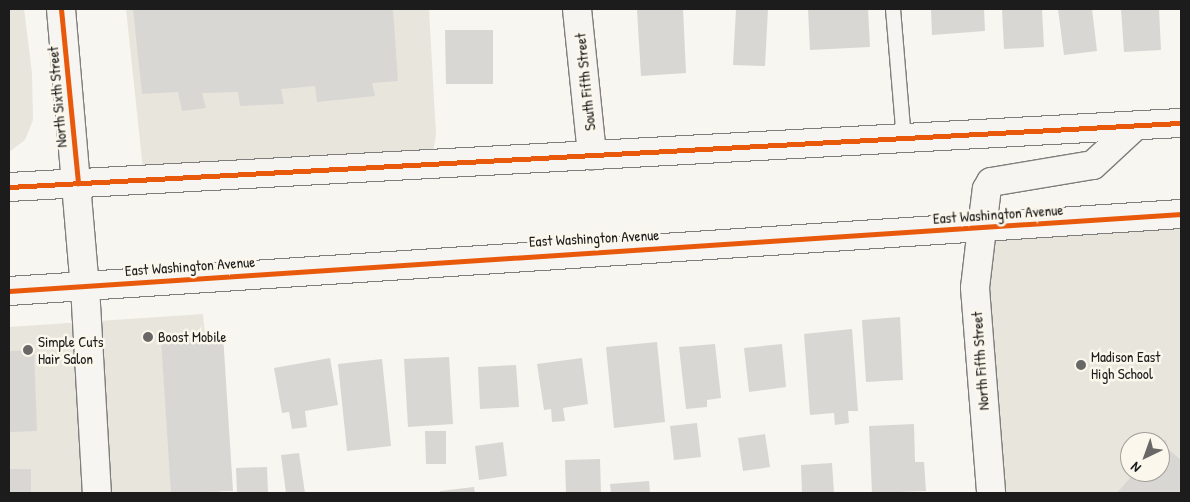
<!DOCTYPE html>
<style>
body{margin:0}
#map{position:relative;width:1190px;height:502px;overflow:hidden;background:#f8f6f0;font-family:"Patrick Hand",sans-serif}
div>[style]{position:absolute}
[style*='--x']{left:calc(var(--x)*1px);top:calc(var(--y)*1px);width:calc(var(--w)*1px);rotate:calc(var(--a)*1deg)}
.built>*{inset:0;background:#e8e5dd}
.building>*{inset:0;background:#d9d7d3}
.roads{filter:drop-shadow(1px 0 #7f7e7b) drop-shadow(-1px 0 #7f7e7b) drop-shadow(0 1px #7f7e7b) drop-shadow(0 -1px #7f7e7b)}
.lane>*{height:14px;margin:-7px;padding:0 7px;transform-origin:7px;border-radius:7px;background:#f6f5f1}
.street>*{height:28px;margin:-14px;padding:0 14px;transform-origin:14px;border-radius:14px;background:#f6f5f1}
.secondary>*{height:28px;margin:-14px;padding:0 14px;transform-origin:14px;border-radius:14px;background:#f6f5f1}
.primary>*{height:28px;margin:-14px;padding:0 14px;transform-origin:14px;border-radius:14px;background:#f6f5f1}
.cycleway>*{height:5px;margin:-2.5px;padding:0 2.5px;transform-origin:2.5px;border-radius:2.5px;background:#e8590c}
.dots>*{width:14px;height:14px;translate:-50% -50%;box-sizing:border-box;border:2px solid #fbf7ec;border-radius:50%}
span{translate:-50% -50%;white-space:nowrap;text-align:center;line-height:1.15;-webkit-text-stroke:5px #fbf7ec;paint-order:stroke}
.street-label{font-size:15px;color:#1c1c1c}
.poi-label{font-size:15px;color:#1c1c1c}
.left{translate:0 -50%;text-align:left}
.frame{position:absolute;inset:0;border:10px solid #1c1c1c;pointer-events:none}
.north{position:absolute;left:1120px;top:432px;width:50px;height:50px;box-sizing:border-box;background:#fbf7ec;border:1px solid #a29f99;border-radius:50%;rotate:222deg;font-size:14px;font-weight:700;line-height:20px;text-align:center;color:#1c1c1c}
.north::after{content:'';display:block;margin:auto;width:18px;height:22px;background:#696866;clip-path:polygon(50% 0,100% 100%,50% 72%,0 100%)}
</style>
<div id="map">
<div class="built">
<div style="clip-path:polygon(9px 9px,24px 9px,32px 73px,33px 120px,25px 140px,9px 152px)"></div>
<div style="clip-path:polygon(126px 9px,429px 9px,436px 135px,431px 165px,144px 179px)"></div>
<div style="clip-path:polygon(evenodd,1181px 214px,1181px 493px,991px 493px,982px 228px,1181px 214px,1130px 442px,1160px 442px,1160px 472px,1130px 472px,1130px 442px)"></div>
<div style="clip-path:polygon(203px 314px,220px 493px,9px 493px,9px 327px)"></div>
</div>
<div class="building">
<div style="clip-path:polygon(133px 9px,393px 9px,398px 81px,372px 83px,375px 96px,317px 102px,315px 86px,281px 89px,284px 104px,240px 106px,238px 92px,202px 93px,206px 108px,182px 111px,178px 92px,142px 94px)"></div>
<div style="clip-path:polygon(683px 9px,686px 73px,641px 76px,637px 10px)"></div>
<div style="clip-path:polygon(736px 9px,768px 9px,765px 66px,733px 65px)"></div>
<div style="clip-path:polygon(808px 9px,868px 9px,870px 47px,810px 50px)"></div>
<div style="clip-path:polygon(931px 9px,984px 9px,985px 31px,932px 35px)"></div>
<div style="clip-path:polygon(1002px 9px,1042px 9px,1044px 47px,1004px 49px)"></div>
<div style="clip-path:polygon(1058px 9px,1092px 9px,1097px 51px,1064px 55px)"></div>
<div style="clip-path:polygon(1121px 9px,1159px 9px,1161px 50px,1124px 52px)"></div>
<div style="clip-path:polygon(445px 30px,493px 30px,493px 84px,446px 84px)"></div>
<div style="clip-path:polygon(900px 317px,903px 380px,866px 382px,862px 320px)"></div>
<div style="clip-path:polygon(852px 329px,858px 411px,848px 411px,849px 423px,835px 425px,834px 413px,810px 415px,804px 334px)"></div>
<div style="clip-path:polygon(223px 335px,233px 491px,171px 493px,161px 340px)"></div>
<div style="clip-path:polygon(657px 342px,665px 422px,614px 428px,606px 347px)"></div>
<div style="clip-path:polygon(715px 344px,721px 398px,707px 400px,707px 407px,686px 409px,679px 347px)"></div>
<div style="clip-path:polygon(782px 344px,786px 387px,749px 392px,744px 348px)"></div>
<div style="clip-path:polygon(34px 350px,37px 431px,9px 432px,9px 351px)"></div>
<div style="clip-path:polygon(449px 357px,453px 424px,408px 427px,404px 359px)"></div>
<div style="clip-path:polygon(330px 358px,338px 405px,305px 411px,307px 427px,292px 429px,289px 412px,282px 413px,274px 368px)"></div>
<div style="clip-path:polygon(582px 358px,588px 404px,563px 408px,565px 421px,552px 422px,551px 409px,544px 410px,537px 364px)"></div>
<div style="clip-path:polygon(382px 359px,391px 446px,347px 451px,338px 364px)"></div>
<div style="clip-path:polygon(516px 365px,519px 407px,480px 409px,478px 367px)"></div>
<div style="clip-path:polygon(697px 423px,701px 457px,674px 460px,670px 426px)"></div>
<div style="clip-path:polygon(914px 424px,915px 462px,924px 462px,926px 491px,872px 493px,869px 426px)"></div>
<div style="clip-path:polygon(425px 431px,446px 431px,446px 464px,426px 464px)"></div>
<div style="clip-path:polygon(765px 434px,770px 467px,743px 471px,738px 438px)"></div>
<div style="clip-path:polygon(1166px 440px,1168px 449px,1181px 460px,1181px 493px,1117px 493px,1135px 472px,1160px 472px,1160px 441px)"></div>
<div style="clip-path:polygon(503px 442px,507px 476px,479px 480px,475px 446px)"></div>
<div style="clip-path:polygon(299px 453px,305px 493px,286px 493px,281px 455px)"></div>
<div style="clip-path:polygon(600px 459px,601px 493px,566px 493px,565px 460px)"></div>
<div style="clip-path:polygon(832px 463px,834px 493px,802px 493px,801px 465px)"></div>
<div style="clip-path:polygon(267px 467px,268px 493px,237px 493px,236px 468px)"></div>
<div style="clip-path:polygon(9px 469px,31px 469px,31px 493px,9px 493px)"></div>
<div style="clip-path:polygon(649px 481px,650px 493px,611px 493px,610px 484px)"></div>
<div style="clip-path:polygon(474px 487px,475px 493px,440px 493px,440px 491px)"></div>
</div>
<div class="roads">
<div class="lane">
<div style="--x:893;--y:9;--w:130;--a:85.2"></div>
</div>
<div class="street">
<div style="--x:577;--y:9;--w:147;--a:84.1"></div>
<div style="--x:982;--y:228;--w:60;--a:96.7"></div>
<div style="--x:975;--y:288;--w:206;--a:85.5"></div>
<div style="--x:85;--y:287;--w:206;--a:86.7"></div>
</div>
<div class="secondary">
<div style="--x:61;--y:9;--w:279;--a:85.1"></div>
</div>
<div class="primary">
<div style="--x:9;--y:187;--w:1174;--a:-3.13"></div>
<div style="--x:982;--y:228;--w:39;--a:-83"></div>
<div style="--x:987;--y:189;--w:8;--a:-60"></div>
<div style="--x:991;--y:182;--w:103;--a:-9.5"></div>
<div style="--x:1093;--y:165;--w:57;--a:-42.9"></div>
<div style="--x:9;--y:291;--w:1175;--a:-3.76"></div>
</div>
</div>
<div class="cycleway">
<div style="--x:61;--y:9;--w:175;--a:84.4"></div>
<div style="--x:9;--y:187;--w:1174;--a:-3.13"></div>
<div style="--x:9;--y:291;--w:1175;--a:-3.76"></div>
</div>
<div class="dots">
<div style="left:148px;top:337px;background:#696866"></div>
<div style="left:28px;top:350px;background:#696866"></div>
<div style="left:1081px;top:365px;background:#696866"></div>
</div>
<div class="street-label">
<span style="left:585px;top:82px;rotate:-96deg">South Fifth Street</span>
<span style="left:57px;top:97px;rotate:-95deg">North Sixth Street</span>
<span style="left:998px;top:214px;rotate:-4deg">East Washington Avenue</span>
<span style="left:594px;top:238px;rotate:-3deg">East Washington Avenue</span>
<span style="left:190px;top:266px;rotate:-4deg">East Washington Avenue</span>
<span style="left:980px;top:361px;rotate:-94deg">North Fifth Street</span>
</div>
<div class="poi-label">
<span class="left" style="left:158px;top:337px">Boost Mobile</span>
<span class="left" style="left:38px;top:350px">Simple Cuts<br>Hair Salon</span>
<span class="left" style="left:1091px;top:365px">Madison East<br>High School</span>
</div>
<div class="frame"></div>
<div class="north">N</div>
</div>
